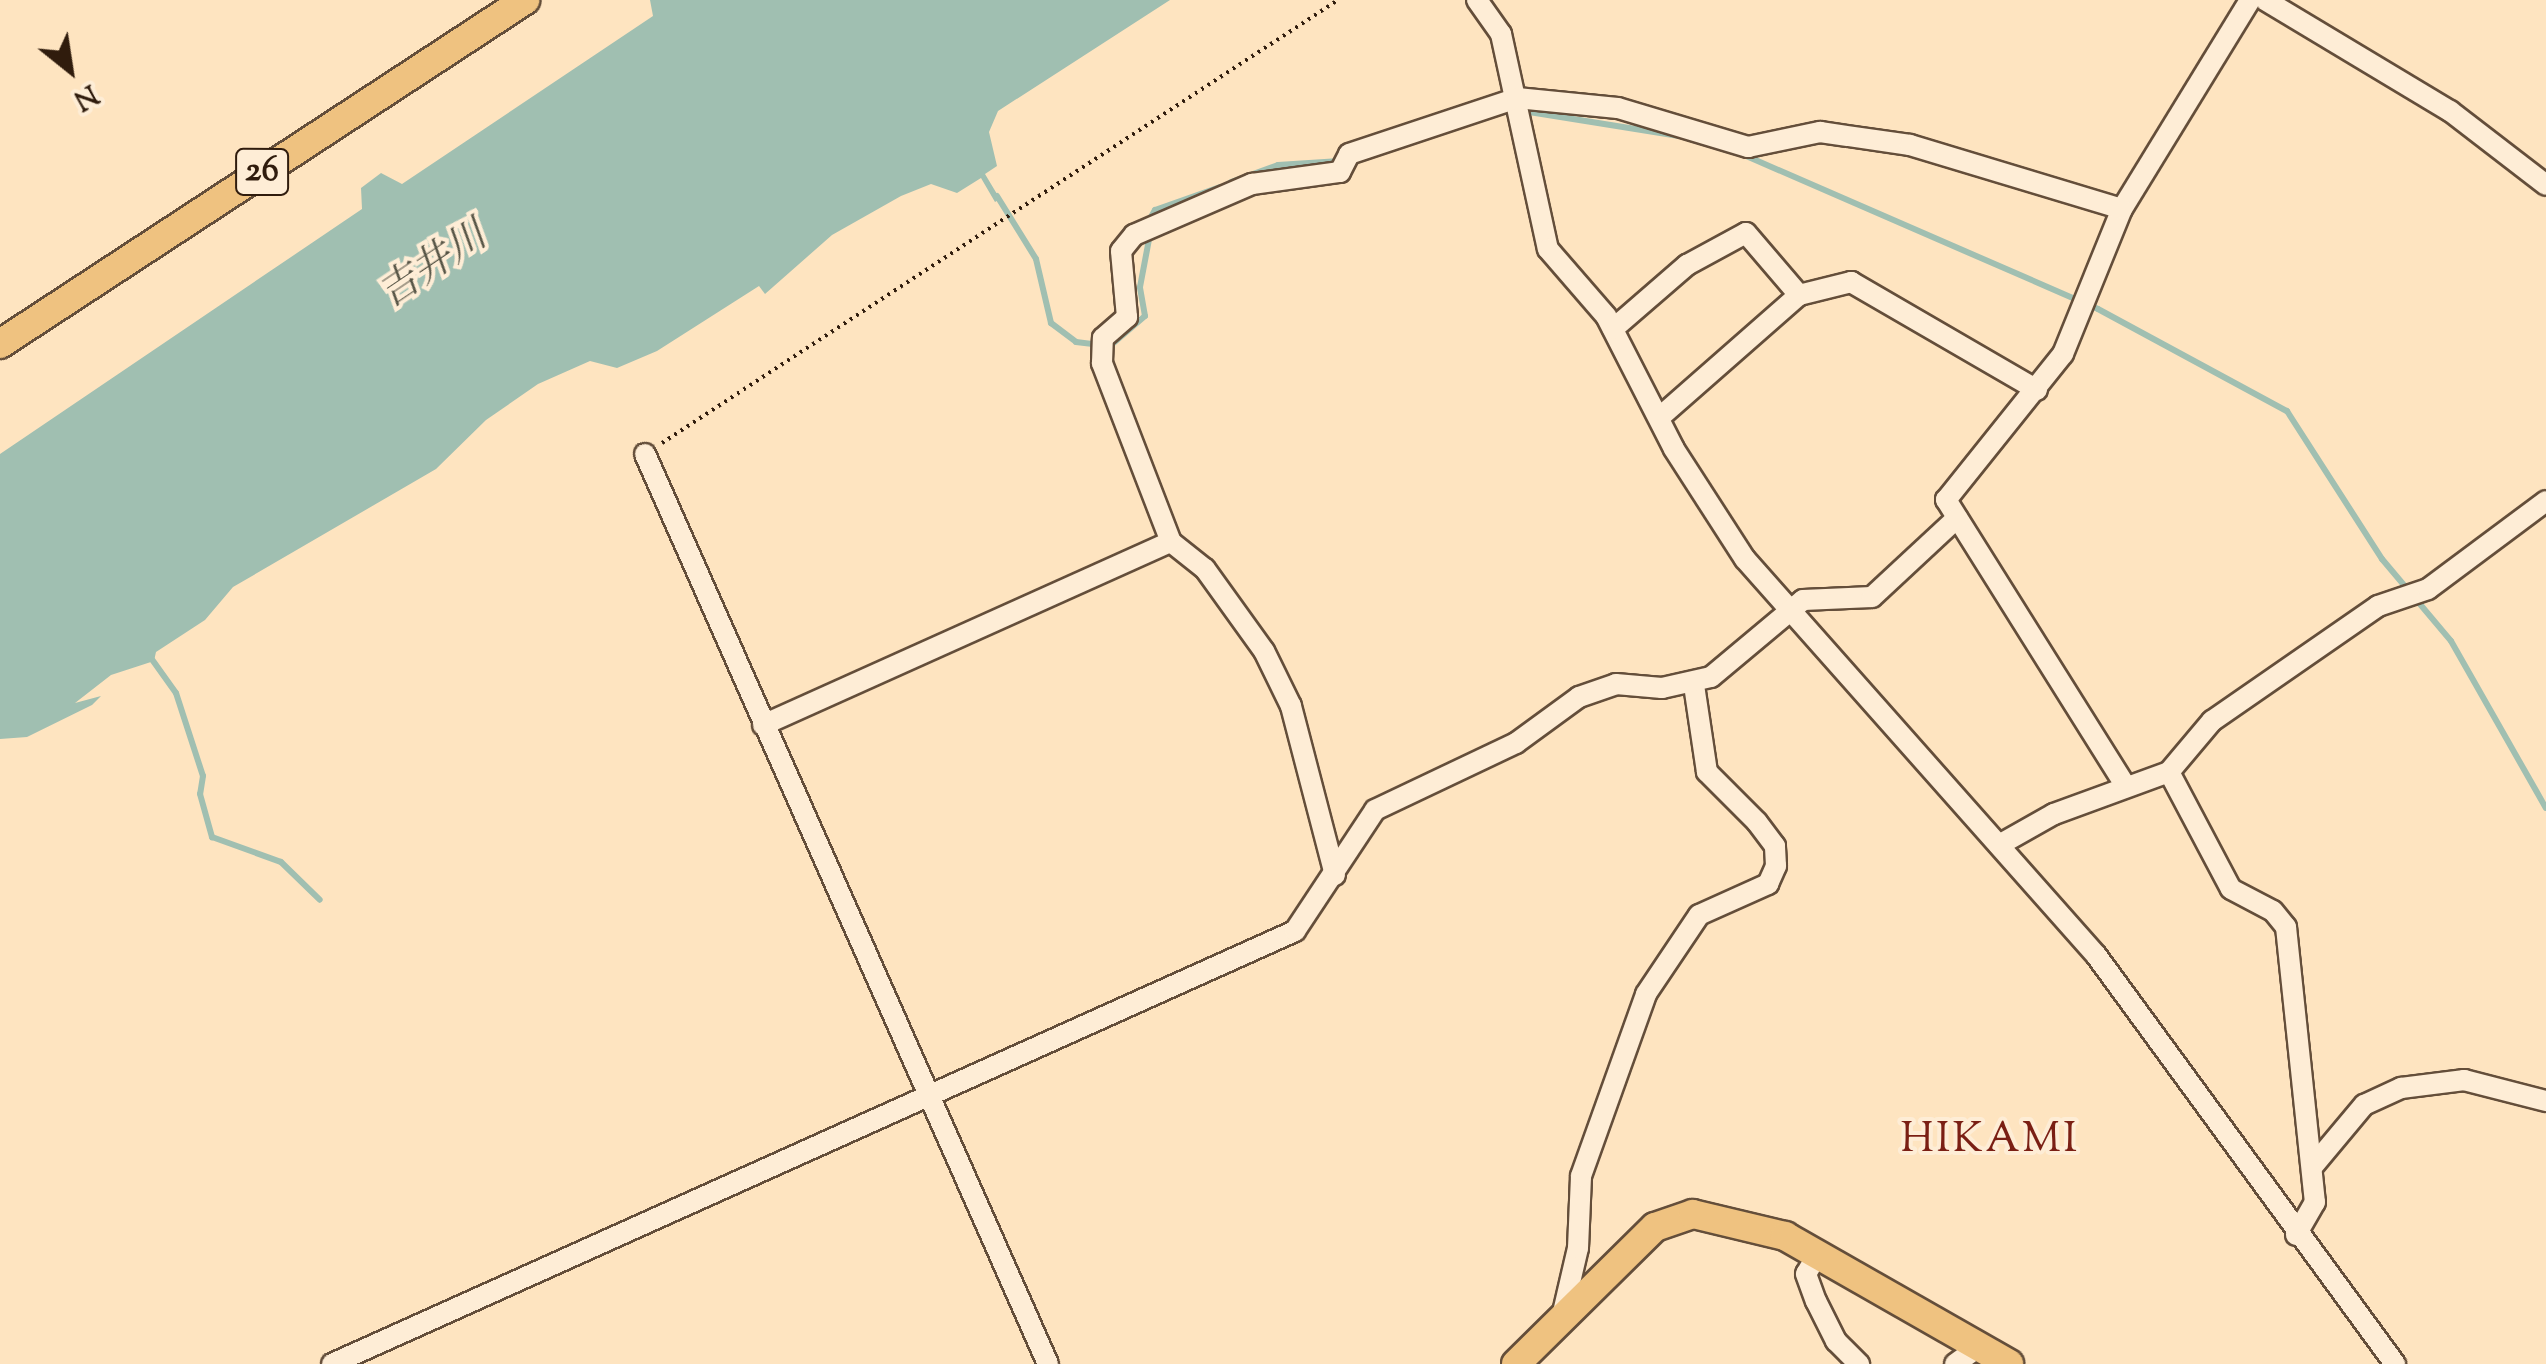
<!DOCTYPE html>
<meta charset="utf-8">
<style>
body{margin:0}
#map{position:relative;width:2546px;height:1364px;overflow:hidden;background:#fee4c0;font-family:"Sorts Mill Goudy","Noto Serif JP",serif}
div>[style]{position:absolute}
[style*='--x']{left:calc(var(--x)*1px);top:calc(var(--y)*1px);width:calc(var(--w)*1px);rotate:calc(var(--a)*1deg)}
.water>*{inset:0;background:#a0bfb1}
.stream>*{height:6px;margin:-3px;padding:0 3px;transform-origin:3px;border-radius:3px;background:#a0bfb1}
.path>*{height:4px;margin-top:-2px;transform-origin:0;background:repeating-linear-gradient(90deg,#301c0d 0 2.5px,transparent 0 7.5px)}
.roads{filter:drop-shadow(2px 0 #644e3a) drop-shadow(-2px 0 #644e3a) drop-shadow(0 2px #644e3a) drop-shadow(0 -2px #644e3a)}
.minor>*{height:20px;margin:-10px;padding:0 10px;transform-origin:10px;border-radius:10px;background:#feedd6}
.major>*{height:28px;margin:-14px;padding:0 14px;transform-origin:14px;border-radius:14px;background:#efc280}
span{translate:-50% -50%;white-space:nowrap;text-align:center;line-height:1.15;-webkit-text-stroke:8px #feedd6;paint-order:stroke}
.shield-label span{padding:2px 8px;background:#feedd6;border:2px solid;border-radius:8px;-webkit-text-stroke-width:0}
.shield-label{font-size:35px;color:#301c0d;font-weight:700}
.water-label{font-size:40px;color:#575546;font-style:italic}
.quarter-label{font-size:42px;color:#7a1f14;letter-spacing:2.5px}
.north{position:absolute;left:20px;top:20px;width:100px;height:100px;-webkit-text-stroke:8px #feedd6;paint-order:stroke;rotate:150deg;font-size:28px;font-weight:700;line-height:40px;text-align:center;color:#301c0d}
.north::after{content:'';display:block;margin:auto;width:35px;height:45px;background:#301c0d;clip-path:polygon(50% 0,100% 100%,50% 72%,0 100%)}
</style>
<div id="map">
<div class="water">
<div style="clip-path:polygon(650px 0,1170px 0,998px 111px,989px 132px,997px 166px,985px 174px,1000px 199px,995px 202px,981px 178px,957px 193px,931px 184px,901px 196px,832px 235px,765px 294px,759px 286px,657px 351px,617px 368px,590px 361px,538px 384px,486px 420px,436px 469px,233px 587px,205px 620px,156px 652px,154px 661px,111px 675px,75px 703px,101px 696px,92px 705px,27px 737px,0 739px,0 454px,362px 209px,361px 188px,381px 173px,402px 184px,653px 16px)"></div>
</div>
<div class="stream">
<div style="--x:1523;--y:111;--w:158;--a:9.1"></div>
<div style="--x:1744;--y:155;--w:386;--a:23.5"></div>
<div style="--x:2098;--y:309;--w:215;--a:28.4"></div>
<div style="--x:2287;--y:411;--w:176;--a:57.3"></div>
<div style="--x:2382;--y:559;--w:107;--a:49.9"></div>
<div style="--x:2451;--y:641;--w:192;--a:60.4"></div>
<div style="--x:1231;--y:182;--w:50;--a:-19.9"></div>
<div style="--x:1278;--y:165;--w:62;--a:-3.7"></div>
<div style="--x:997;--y:196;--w:74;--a:58.2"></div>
<div style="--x:1036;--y:259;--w:66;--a:76.8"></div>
<div style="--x:1051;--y:323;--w:31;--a:37"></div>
<div style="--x:1076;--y:342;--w:34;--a:7"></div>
<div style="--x:1110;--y:346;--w:46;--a:-40.6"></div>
<div style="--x:1145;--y:316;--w:29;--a:-100"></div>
<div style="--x:1140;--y:287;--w:54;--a:-79.3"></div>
<div style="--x:1148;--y:222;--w:14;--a:-60"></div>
<div style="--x:1155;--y:210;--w:69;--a:-19.5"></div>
<div style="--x:151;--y:658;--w:43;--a:54.5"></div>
<div style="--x:176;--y:693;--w:87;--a:72"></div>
<div style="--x:203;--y:776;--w:18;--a:99"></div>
<div style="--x:200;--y:794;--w:45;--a:74.4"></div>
<div style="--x:212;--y:837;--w:73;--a:19.9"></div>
<div style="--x:281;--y:862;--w:54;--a:44.3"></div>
</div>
<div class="path">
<div style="--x:662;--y:443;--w:808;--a:-33.24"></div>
</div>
<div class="roads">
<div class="minor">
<div style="--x:1477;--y:0;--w:42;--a:54.8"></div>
<div style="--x:1501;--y:34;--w:220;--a:77.7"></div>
<div style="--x:1548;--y:249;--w:89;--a:49.1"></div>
<div style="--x:1606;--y:316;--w:149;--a:62.9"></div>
<div style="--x:1674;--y:449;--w:131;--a:57.2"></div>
<div style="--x:1745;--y:559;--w:529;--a:48.45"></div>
<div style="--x:2096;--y:955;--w:507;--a:53.83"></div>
<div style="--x:2265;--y:0;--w:216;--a:31"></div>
<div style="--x:2450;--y:111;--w:121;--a:37.6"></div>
<div style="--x:1613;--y:329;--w:98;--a:-40.9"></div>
<div style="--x:1687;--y:265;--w:67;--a:-28.5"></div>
<div style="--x:1746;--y:233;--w:82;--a:49.5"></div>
<div style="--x:1660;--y:417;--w:185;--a:-41.3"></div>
<div style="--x:1799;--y:295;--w:54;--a:-14"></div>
<div style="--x:1851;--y:282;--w:215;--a:30.1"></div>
<div style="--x:645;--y:454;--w:995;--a:66.11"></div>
<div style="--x:763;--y:725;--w:447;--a:-24.2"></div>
<div style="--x:2169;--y:772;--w:132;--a:62.1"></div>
<div style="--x:2231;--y:889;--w:47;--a:27.6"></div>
<div style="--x:2273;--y:911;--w:21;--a:51"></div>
<div style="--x:2286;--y:927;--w:277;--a:84"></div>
<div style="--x:2315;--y:1202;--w:38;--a:120"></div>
<div style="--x:2125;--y:785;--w:337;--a:-122.1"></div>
<div style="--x:1946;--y:500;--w:187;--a:-51.3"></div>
<div style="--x:2063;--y:354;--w:157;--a:-67.9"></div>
<div style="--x:2122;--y:209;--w:245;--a:-58.5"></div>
<div style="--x:1999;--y:845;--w:63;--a:-29.4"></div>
<div style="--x:2054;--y:814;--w:122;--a:-20.1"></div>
<div style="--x:2169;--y:772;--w:67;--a:-49.9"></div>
<div style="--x:2212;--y:721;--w:202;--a:-34.7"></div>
<div style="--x:2378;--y:606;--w:53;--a:-18.8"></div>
<div style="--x:2428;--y:589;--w:147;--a:-36.7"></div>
<div style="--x:1335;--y:875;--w:175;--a:-104.6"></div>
<div style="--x:1291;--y:706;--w:61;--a:-116.1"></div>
<div style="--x:1264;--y:651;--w:101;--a:-125.7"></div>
<div style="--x:1205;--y:569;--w:43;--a:-141.5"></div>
<div style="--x:1171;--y:542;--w:192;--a:-111.1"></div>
<div style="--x:1102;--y:363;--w:25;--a:-88"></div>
<div style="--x:1103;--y:338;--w:32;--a:-41"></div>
<div style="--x:1127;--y:317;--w:66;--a:-95.2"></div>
<div style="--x:1121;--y:251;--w:21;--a:-51"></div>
<div style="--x:1134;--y:235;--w:129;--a:-23.4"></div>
<div style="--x:1252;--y:184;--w:89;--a:-7.8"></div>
<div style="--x:1340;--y:172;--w:20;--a:-63"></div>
<div style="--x:1349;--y:154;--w:177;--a:-18.4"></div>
<div style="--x:1517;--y:98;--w:101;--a:5.7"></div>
<div style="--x:1618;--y:108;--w:136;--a:16.7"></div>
<div style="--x:1748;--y:147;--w:74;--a:-11.8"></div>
<div style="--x:1820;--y:132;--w:91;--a:8.2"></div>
<div style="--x:1910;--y:145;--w:221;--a:16.8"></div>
<div style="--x:2313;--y:1166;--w:80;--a:-50.1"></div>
<div style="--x:2364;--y:1105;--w:41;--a:-24.7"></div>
<div style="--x:2401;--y:1088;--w:64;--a:-7.2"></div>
<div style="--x:2464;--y:1080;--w:85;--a:14.4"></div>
<div style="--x:1818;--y:1254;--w:23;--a:121"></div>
<div style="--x:1806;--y:1274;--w:29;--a:70"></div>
<div style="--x:1816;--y:1301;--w:45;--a:63.4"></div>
<div style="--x:1836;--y:1341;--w:33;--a:45"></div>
<div style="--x:1561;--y:1321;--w:75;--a:-76.9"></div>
<div style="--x:1578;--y:1248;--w:72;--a:-87.6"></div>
<div style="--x:1581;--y:1176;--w:193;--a:-70.3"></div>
<div style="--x:1646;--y:994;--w:95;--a:-56.1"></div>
<div style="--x:1699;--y:915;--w:76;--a:-24.2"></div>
<div style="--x:1768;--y:884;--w:20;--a:-66"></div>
<div style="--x:1776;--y:866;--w:20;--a:-93"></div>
<div style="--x:1775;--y:846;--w:30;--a:-127"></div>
<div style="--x:1757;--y:822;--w:71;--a:-135"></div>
<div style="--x:1707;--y:772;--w:88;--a:-98.5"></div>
<div style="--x:332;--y:1364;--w:1056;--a:-24.21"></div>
<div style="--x:1295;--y:931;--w:145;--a:-56.5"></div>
<div style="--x:1375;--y:810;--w:156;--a:-25.4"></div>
<div style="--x:1516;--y:743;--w:78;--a:-36.1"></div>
<div style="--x:1579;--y:697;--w:39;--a:-19"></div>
<div style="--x:1616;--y:684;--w:46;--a:5"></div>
<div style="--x:1662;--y:688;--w:50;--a:-12.7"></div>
<div style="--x:1711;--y:677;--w:120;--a:-39.9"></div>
<div style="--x:1803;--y:600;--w:69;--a:-2.5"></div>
<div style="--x:1872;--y:597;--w:116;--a:-42.9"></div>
<div style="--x:1955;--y:1364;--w:26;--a:-36"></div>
</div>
<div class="major">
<div style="--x:0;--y:344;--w:628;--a:-33.23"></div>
<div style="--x:1516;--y:1364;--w:195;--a:-44.6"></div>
<div style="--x:1655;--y:1227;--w:40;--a:-18.9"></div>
<div style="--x:1693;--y:1214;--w:95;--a:13.4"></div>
<div style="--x:1785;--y:1236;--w:258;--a:29.7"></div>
</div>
</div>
<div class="shield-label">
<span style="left:262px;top:172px">26</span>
</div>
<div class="water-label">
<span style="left:434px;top:267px;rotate:-34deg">吉井川</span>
</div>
<div class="quarter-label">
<span style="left:1990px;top:1141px">HIKAMI</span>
</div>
<div class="north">N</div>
</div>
